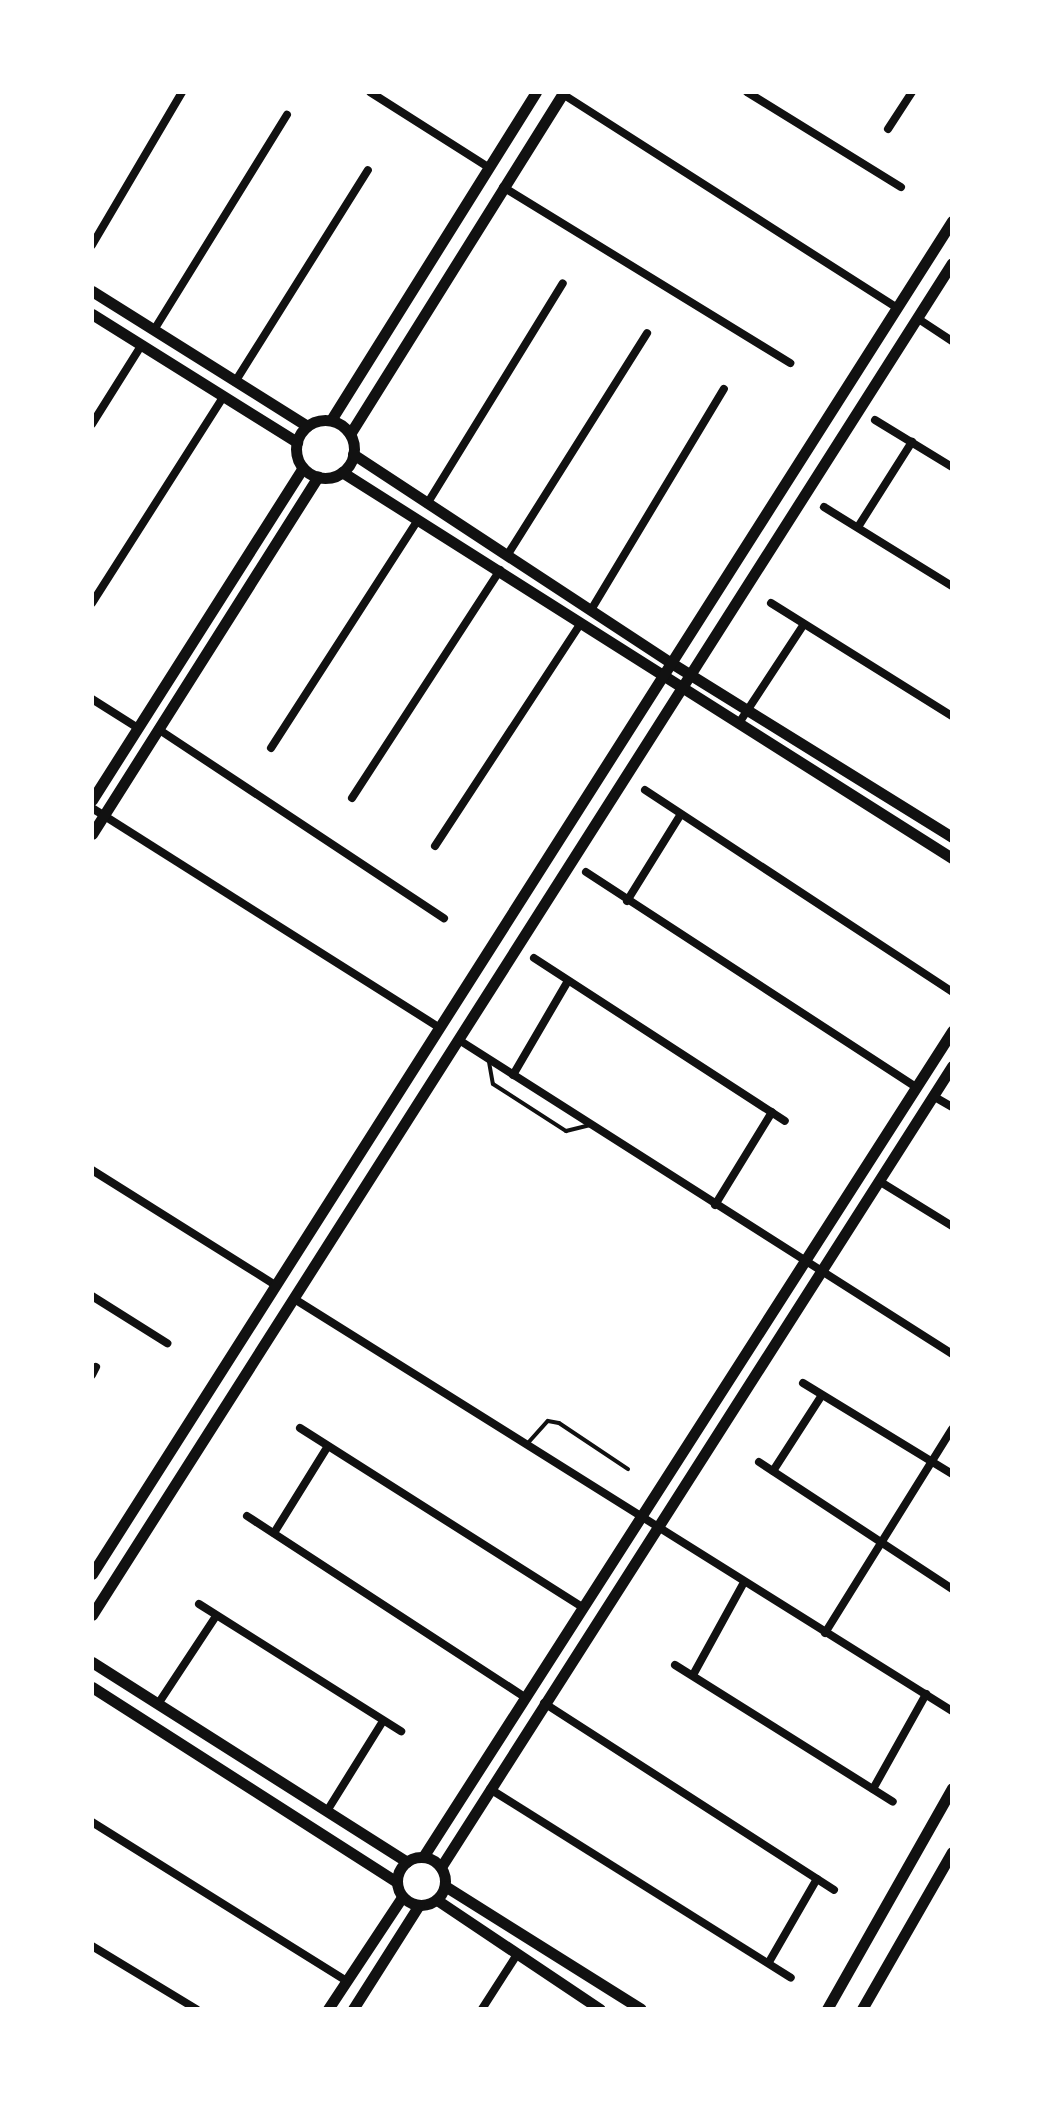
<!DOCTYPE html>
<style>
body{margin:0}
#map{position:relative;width:1044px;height:2101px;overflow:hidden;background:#fff;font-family:"Work Sans",sans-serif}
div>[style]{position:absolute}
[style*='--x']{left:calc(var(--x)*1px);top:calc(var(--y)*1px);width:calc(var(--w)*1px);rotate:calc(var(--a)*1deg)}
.service>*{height:4px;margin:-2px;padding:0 2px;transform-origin:2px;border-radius:2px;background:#111}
.minor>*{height:8px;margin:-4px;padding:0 4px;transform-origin:4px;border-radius:4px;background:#111}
.tertiary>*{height:11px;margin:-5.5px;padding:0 5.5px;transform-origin:5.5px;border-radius:5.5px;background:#111}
.tertiary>.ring{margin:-5.5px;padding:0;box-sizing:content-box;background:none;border:11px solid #111;border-radius:50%}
span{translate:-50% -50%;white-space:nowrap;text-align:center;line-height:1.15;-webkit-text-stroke:6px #fff;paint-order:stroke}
.frame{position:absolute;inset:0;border:94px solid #fff;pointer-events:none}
</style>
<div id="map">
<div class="service">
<div style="--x:489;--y:1062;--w:22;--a:80"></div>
<div style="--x:493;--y:1084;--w:87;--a:32.8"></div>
<div style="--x:566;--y:1131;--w:25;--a:-14"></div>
<div style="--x:527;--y:1444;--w:31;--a:-48"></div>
<div style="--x:548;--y:1421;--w:11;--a:10"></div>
<div style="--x:559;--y:1423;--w:83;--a:33.7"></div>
</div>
<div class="minor">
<div style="--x:370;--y:92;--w:140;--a:32.4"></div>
<div style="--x:747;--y:92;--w:181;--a:31.7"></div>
<div style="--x:561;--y:93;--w:399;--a:32.6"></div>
<div style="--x:888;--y:129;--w:44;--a:-57"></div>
<div style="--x:503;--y:187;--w:337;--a:31.5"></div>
<div style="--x:92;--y:245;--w:178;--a:-59.5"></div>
<div style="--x:917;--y:318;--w:42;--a:33.3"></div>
<div style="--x:154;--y:330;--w:253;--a:-58.3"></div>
<div style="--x:235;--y:382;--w:250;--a:-57.9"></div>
<div style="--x:875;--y:420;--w:90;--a:31.4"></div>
<div style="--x:92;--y:424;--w:92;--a:-57.9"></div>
<div style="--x:427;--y:504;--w:259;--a:-58.4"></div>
<div style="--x:824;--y:507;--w:150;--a:31.7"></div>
<div style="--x:858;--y:527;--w:101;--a:-57.6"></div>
<div style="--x:508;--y:554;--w:261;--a:-57.8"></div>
<div style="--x:92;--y:603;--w:244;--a:-57.5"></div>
<div style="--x:771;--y:603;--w:213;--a:32"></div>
<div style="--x:591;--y:610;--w:258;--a:-59"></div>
<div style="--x:92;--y:699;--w:54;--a:32.2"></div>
<div style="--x:739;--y:723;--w:118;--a:-56.7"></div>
<div style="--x:158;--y:729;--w:343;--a:33.5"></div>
<div style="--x:271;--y:748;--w:271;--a:-57.2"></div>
<div style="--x:645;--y:790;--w:367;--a:33.3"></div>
<div style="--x:352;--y:798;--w:272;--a:-57"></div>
<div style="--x:92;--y:808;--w:409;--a:32.3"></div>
<div style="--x:435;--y:846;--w:267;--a:-56.8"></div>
<div style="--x:586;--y:872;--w:394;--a:33.1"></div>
<div style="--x:627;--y:901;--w:102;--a:-58.2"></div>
<div style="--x:534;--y:958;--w:299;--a:33"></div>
<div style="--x:459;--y:1040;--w:585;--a:32.49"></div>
<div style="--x:513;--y:1075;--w:109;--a:-59.7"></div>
<div style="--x:933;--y:1096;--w:22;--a:30"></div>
<div style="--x:92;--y:1170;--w:216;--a:32.1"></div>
<div style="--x:879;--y:1181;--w:86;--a:31.7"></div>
<div style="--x:715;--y:1205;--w:109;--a:-58.5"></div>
<div style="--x:92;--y:1296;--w:89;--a:32.1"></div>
<div style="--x:296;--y:1300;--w:774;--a:32.07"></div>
<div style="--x:92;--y:1375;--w:9;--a:-63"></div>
<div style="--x:803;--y:1383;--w:175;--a:31.4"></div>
<div style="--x:300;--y:1428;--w:334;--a:32.4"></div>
<div style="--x:759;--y:1462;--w:231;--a:33.3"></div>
<div style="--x:773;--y:1471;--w:90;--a:-57.2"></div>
<div style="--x:247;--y:1516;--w:332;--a:33.1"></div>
<div style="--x:274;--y:1533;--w:102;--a:-58.2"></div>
<div style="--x:199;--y:1604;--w:239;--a:32.2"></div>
<div style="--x:825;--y:1633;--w:240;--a:-58.1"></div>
<div style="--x:675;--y:1665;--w:257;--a:32.1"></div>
<div style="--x:693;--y:1675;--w:104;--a:-61.2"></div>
<div style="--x:544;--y:1703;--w:345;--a:32.8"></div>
<div style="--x:158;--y:1704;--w:105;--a:-56.6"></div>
<div style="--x:490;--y:1789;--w:355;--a:32.1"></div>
<div style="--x:873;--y:1789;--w:109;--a:-60.8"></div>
<div style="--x:327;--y:1811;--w:106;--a:-58.1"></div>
<div style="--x:92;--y:1822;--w:300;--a:32"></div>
<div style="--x:92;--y:1946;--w:122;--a:31.2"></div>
<div style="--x:769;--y:1962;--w:96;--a:-60"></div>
<div style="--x:482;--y:2009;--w:63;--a:-57.3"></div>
</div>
<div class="tertiary">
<div style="--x:92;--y:291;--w:254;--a:32.1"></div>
<div style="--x:92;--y:314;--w:242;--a:32"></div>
<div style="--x:331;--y:420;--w:387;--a:-58"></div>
<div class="ring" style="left:296px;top:420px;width:47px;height:47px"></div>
<div style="--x:350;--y:434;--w:403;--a:-58"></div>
<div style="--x:353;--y:454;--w:383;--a:33.3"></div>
<div style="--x:673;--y:664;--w:328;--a:31.8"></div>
<div style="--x:342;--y:472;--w:722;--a:32.33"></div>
<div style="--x:92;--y:800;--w:393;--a:-57.6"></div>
<div style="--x:92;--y:834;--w:423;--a:-57.7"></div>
<div style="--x:92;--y:1574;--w:1603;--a:-57.56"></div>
<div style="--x:92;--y:1615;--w:1602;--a:-57.54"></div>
<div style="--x:92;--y:1662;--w:373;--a:32.4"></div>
<div style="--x:92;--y:1687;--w:362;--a:32.6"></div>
<div class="ring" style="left:397px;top:1857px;width:37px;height:37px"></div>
<div style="--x:423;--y:1857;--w:981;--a:-57.36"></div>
<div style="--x:441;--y:1867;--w:950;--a:-57.46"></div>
<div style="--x:445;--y:1886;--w:231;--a:32.1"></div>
<div style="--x:437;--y:1900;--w:196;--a:33.8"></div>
<div style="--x:328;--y:2009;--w:134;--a:-56.5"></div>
<div style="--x:353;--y:2009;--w:123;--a:-57.6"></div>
<div style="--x:827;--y:2009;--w:254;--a:-60.5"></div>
<div style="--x:862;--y:2009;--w:181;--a:-60.2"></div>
</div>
<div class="frame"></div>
</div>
